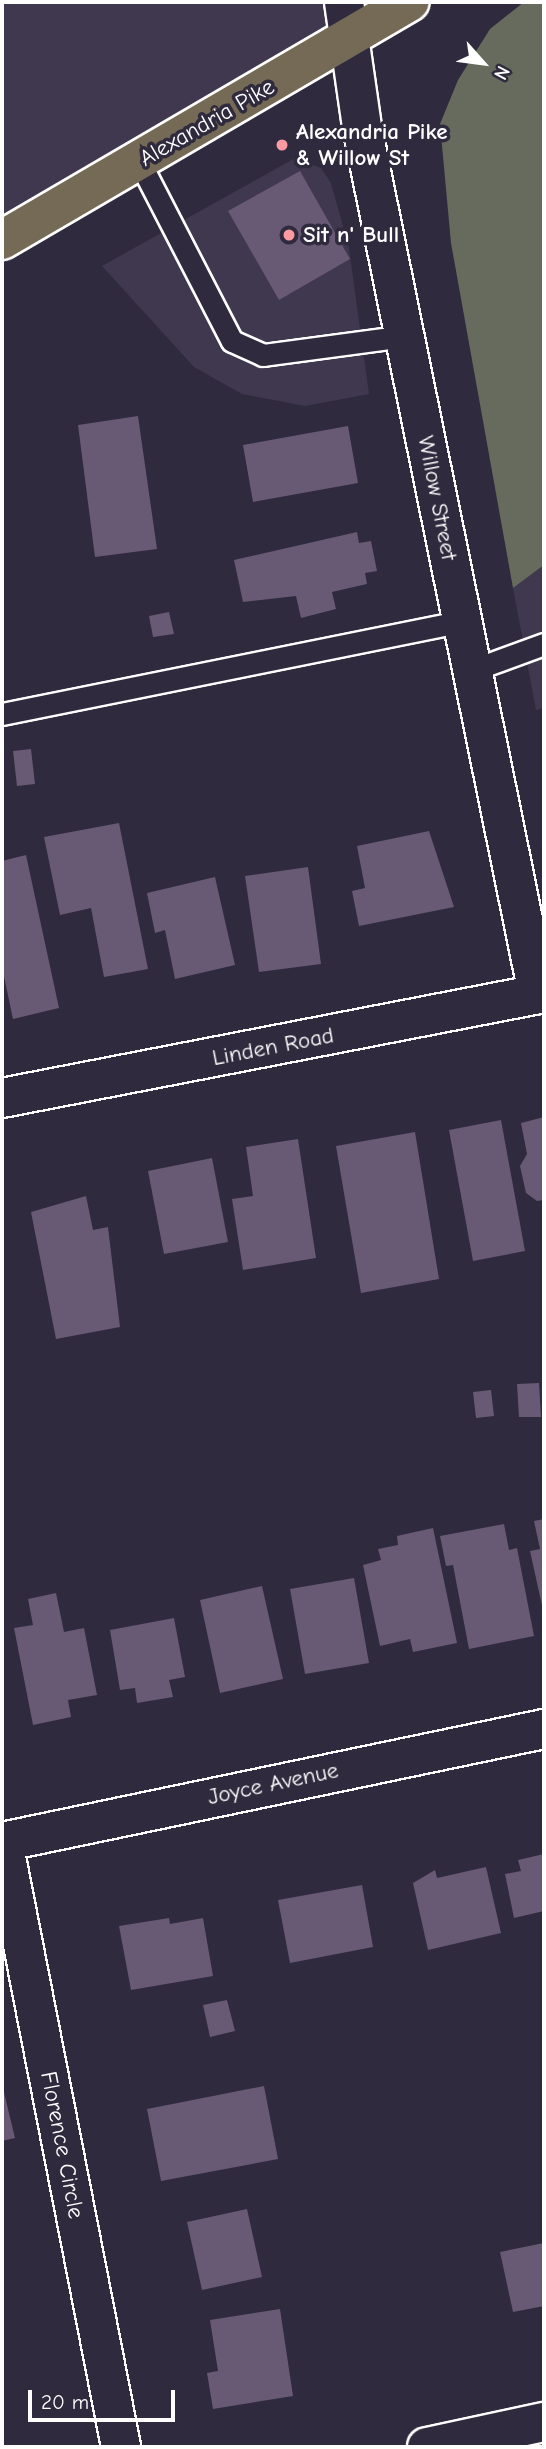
<!DOCTYPE html>
<style>
body{margin:0}
#map{position:relative;width:546px;height:2449px;overflow:hidden;background:#2f2a3d;font-family:"Comic Neue",sans-serif}
div>[style]{position:absolute}
[style*='--x']{left:calc(var(--x)*1px);top:calc(var(--y)*1px);width:calc(var(--w)*1px);rotate:calc(var(--a)*1deg)}
.built>*{inset:0;background:#40384e}
.green>*{inset:0;background:#666b5e}
.building>*{inset:0;background:#685975}
.roads{filter:drop-shadow(2px 0 #fff) drop-shadow(-2px 0 #fff) drop-shadow(0 2px #fff) drop-shadow(0 -2px #fff)}
.lane>*{height:21px;margin:-10.5px;padding:0 10.5px;transform-origin:10.5px;border-radius:10.5px;background:#2f2a3d}
.street>*{height:38px;margin:-19px;padding:0 19px;transform-origin:19px;border-radius:19px;background:#2f2a3d}
.primary>*{height:38px;margin:-19px;padding:0 19px;transform-origin:19px;border-radius:19px;background:#756a55}
.dots>*{width:19px;height:19px;translate:-50% -50%;box-sizing:border-box;border:4px solid #2f2a3d;border-radius:50%}
span{translate:-50% -50%;white-space:nowrap;text-align:center;line-height:1.15;-webkit-text-stroke:7px #2f2a3d;paint-order:stroke}
.street-label{font-size:23px;color:#fff}
.poi-label{font-size:23px;color:#fff;font-weight:700}
.left{translate:0 -50%;text-align:left}
.frame{position:absolute;inset:0;border:4px solid #fff;pointer-events:none}
.north{position:absolute;left:448px;top:28px;width:70px;height:70px;-webkit-text-stroke:5px #2f2a3d;paint-order:stroke;rotate:118deg;font-size:19px;font-weight:700;line-height:28px;text-align:center;color:#fff}
.north::after{content:'';display:block;margin:auto;width:24px;height:32px;background:#fff;clip-path:polygon(50% 0,100% 100%,50% 72%,0 100%)}
.scale{position:absolute;left:28px;top:2390px;width:147px;height:32px;box-sizing:border-box;border:4px solid #fff;border-top:0;padding-left:9px;font-size:21px;line-height:24px;white-space:nowrap;color:#fff;-webkit-text-stroke:5px #2f2a3d;paint-order:stroke}
</style>
<div id="map">
<div class="built">
<div style="clip-path:polygon(2px 2px,410px 2px,2px 240px)"></div>
<div style="clip-path:polygon(295px 158px,321px 168px,331px 183px,349px 248px,369px 394px,305px 406px,242px 394px,194px 367px,102px 266px)"></div>
<div style="clip-path:polygon(544px 565px,544px 708px,536px 710px,513px 588px)"></div>
</div>
<div class="green">
<div style="clip-path:polygon(524px 2px,544px 2px,544px 565px,513px 588px,451px 243px,440px 124px,458px 80px,490px 29px)"></div>
</div>
<div class="building">
<div style="clip-path:polygon(300px 171px,350px 259px,279px 300px,228px 211px)"></div>
<div style="clip-path:polygon(138px 416px,157px 549px,95px 557px,78px 425px)"></div>
<div style="clip-path:polygon(348px 426px,358px 483px,253px 502px,243px 445px)"></div>
<div style="clip-path:polygon(357px 532px,359px 543px,371px 541px,377px 571px,365px 573px,367px 584px,332px 592px,336px 609px,301px 618px,296px 596px,243px 602px,234px 560px)"></div>
<div style="clip-path:polygon(169px 612px,174px 634px,153px 637px,149px 616px)"></div>
<div style="clip-path:polygon(31px 749px,35px 784px,17px 786px,13px 751px)"></div>
<div style="clip-path:polygon(119px 823px,148px 969px,104px 977px,91px 908px,60px 915px,44px 837px)"></div>
<div style="clip-path:polygon(429px 831px,454px 907px,359px 926px,352px 891px,365px 888px,357px 846px)"></div>
<div style="clip-path:polygon(26px 855px,59px 1008px,13px 1019px,2px 967px,2px 861px)"></div>
<div style="clip-path:polygon(308px 867px,321px 964px,259px 972px,245px 876px)"></div>
<div style="clip-path:polygon(215px 877px,235px 965px,175px 979px,165px 930px,155px 933px,147px 893px)"></div>
<div style="clip-path:polygon(544px 1117px,544px 1200px,537px 1201px,526px 1193px,520px 1166px,527px 1154px,521px 1123px)"></div>
<div style="clip-path:polygon(501px 1120px,525px 1251px,473px 1261px,449px 1130px)"></div>
<div style="clip-path:polygon(415px 1132px,439px 1279px,361px 1293px,336px 1146px)"></div>
<div style="clip-path:polygon(298px 1139px,316px 1258px,243px 1270px,232px 1199px,253px 1196px,246px 1147px)"></div>
<div style="clip-path:polygon(212px 1158px,228px 1242px,164px 1254px,148px 1171px)"></div>
<div style="clip-path:polygon(86px 1196px,93px 1230px,108px 1227px,120px 1327px,56px 1339px,31px 1212px)"></div>
<div style="clip-path:polygon(539px 1383px,541px 1417px,519px 1417px,517px 1384px)"></div>
<div style="clip-path:polygon(491px 1390px,494px 1416px,476px 1418px,473px 1392px)"></div>
<div style="clip-path:polygon(544px 1519px,544px 1610px,543px 1610px,530px 1551px,540px 1549px,534px 1521px)"></div>
<div style="clip-path:polygon(504px 1524px,509px 1550px,517px 1548px,534px 1636px,469px 1649px,453px 1565px,446px 1566px,440px 1536px)"></div>
<div style="clip-path:polygon(433px 1528px,457px 1643px,413px 1652px,410px 1639px,380px 1646px,363px 1565px,381px 1560px,378px 1549px,398px 1545px,397px 1536px)"></div>
<div style="clip-path:polygon(354px 1578px,369px 1663px,305px 1674px,290px 1589px)"></div>
<div style="clip-path:polygon(262px 1586px,283px 1679px,220px 1693px,200px 1600px)"></div>
<div style="clip-path:polygon(56px 1593px,64px 1632px,84px 1628px,97px 1695px,68px 1700px,71px 1717px,33px 1725px,14px 1628px,33px 1625px,28px 1599px)"></div>
<div style="clip-path:polygon(174px 1618px,185px 1677px,169px 1680px,173px 1697px,137px 1703px,135px 1688px,120px 1690px,110px 1630px)"></div>
<div style="clip-path:polygon(544px 1854px,544px 1911px,514px 1918px,505px 1874px,521px 1871px,518px 1860px)"></div>
<div style="clip-path:polygon(486px 1867px,501px 1933px,428px 1950px,413px 1883px,435px 1870px,437px 1878px)"></div>
<div style="clip-path:polygon(362px 1885px,373px 1947px,290px 1963px,278px 1900px)"></div>
<div style="clip-path:polygon(169px 1918px,170px 1924px,203px 1918px,213px 1976px,131px 1990px,119px 1926px)"></div>
<div style="clip-path:polygon(227px 2000px,235px 2031px,210px 2037px,203px 2005px)"></div>
<div style="clip-path:polygon(2px 2084px,15px 2138px,2px 2141px)"></div>
<div style="clip-path:polygon(264px 2086px,278px 2159px,161px 2181px,147px 2109px)"></div>
<div style="clip-path:polygon(247px 2209px,262px 2277px,202px 2290px,187px 2222px)"></div>
<div style="clip-path:polygon(544px 2243px,544px 2306px,513px 2312px,500px 2252px)"></div>
<div style="clip-path:polygon(280px 2309px,293px 2396px,213px 2409px,207px 2373px,218px 2371px,210px 2320px)"></div>
</div>
<div class="roads">
<div class="lane">
<div style="--x:140;--y:163;--w:200;--a:62.7"></div>
<div style="--x:232;--y:341;--w:34;--a:24"></div>
<div style="--x:263;--y:355;--w:143;--a:-7.6"></div>
<div style="--x:470;--y:671;--w:79;--a:-20"></div>
<div style="--x:2;--y:714;--w:467;--a:-11.4"></div>
</div>
<div class="street">
<div style="--x:344;--y:2;--w:126;--a:81.8"></div>
<div style="--x:362;--y:127;--w:885;--a:78.52"></div>
<div style="--x:2;--y:1098;--w:552;--a:-10.96"></div>
<div style="--x:2;--y:1842;--w:554;--a:-11.78"></div>
<div style="--x:3;--y:1842;--w:616;--a:78.96"></div>
<div style="--x:427;--y:2447;--w:120;--a:-12.1"></div>
</div>
<div class="primary">
<div style="--x:2;--y:240;--w:472;--a:-30.3"></div>
</div>
</div>
<div class="dots">
<div style="left:282px;top:145px;background:#ff9aa2"></div>
<div style="left:289px;top:235px;background:#ff9aa2"></div>
</div>
<div class="street-label">
<span style="left:207px;top:123px;rotate:-30deg">Alexandria Pike</span>
<span style="left:437px;top:498px;rotate:79deg">Willow Street</span>
<span style="left:273px;top:1047px;rotate:-11deg">Linden Road</span>
<span style="left:273px;top:1784px;rotate:-12deg">Joyce Avenue</span>
<span style="left:62px;top:2145px;rotate:79deg">Florence Circle</span>
</div>
<div class="poi-label">
<span class="left" style="left:296px;top:145px">Alexandria Pike<br>&amp; Willow St</span>
<span class="left" style="left:303px;top:235px">Sit n' Bull</span>
</div>
<div class="frame"></div>
<div class="north">N</div>
<div class="scale">20 m</div>
</div>
